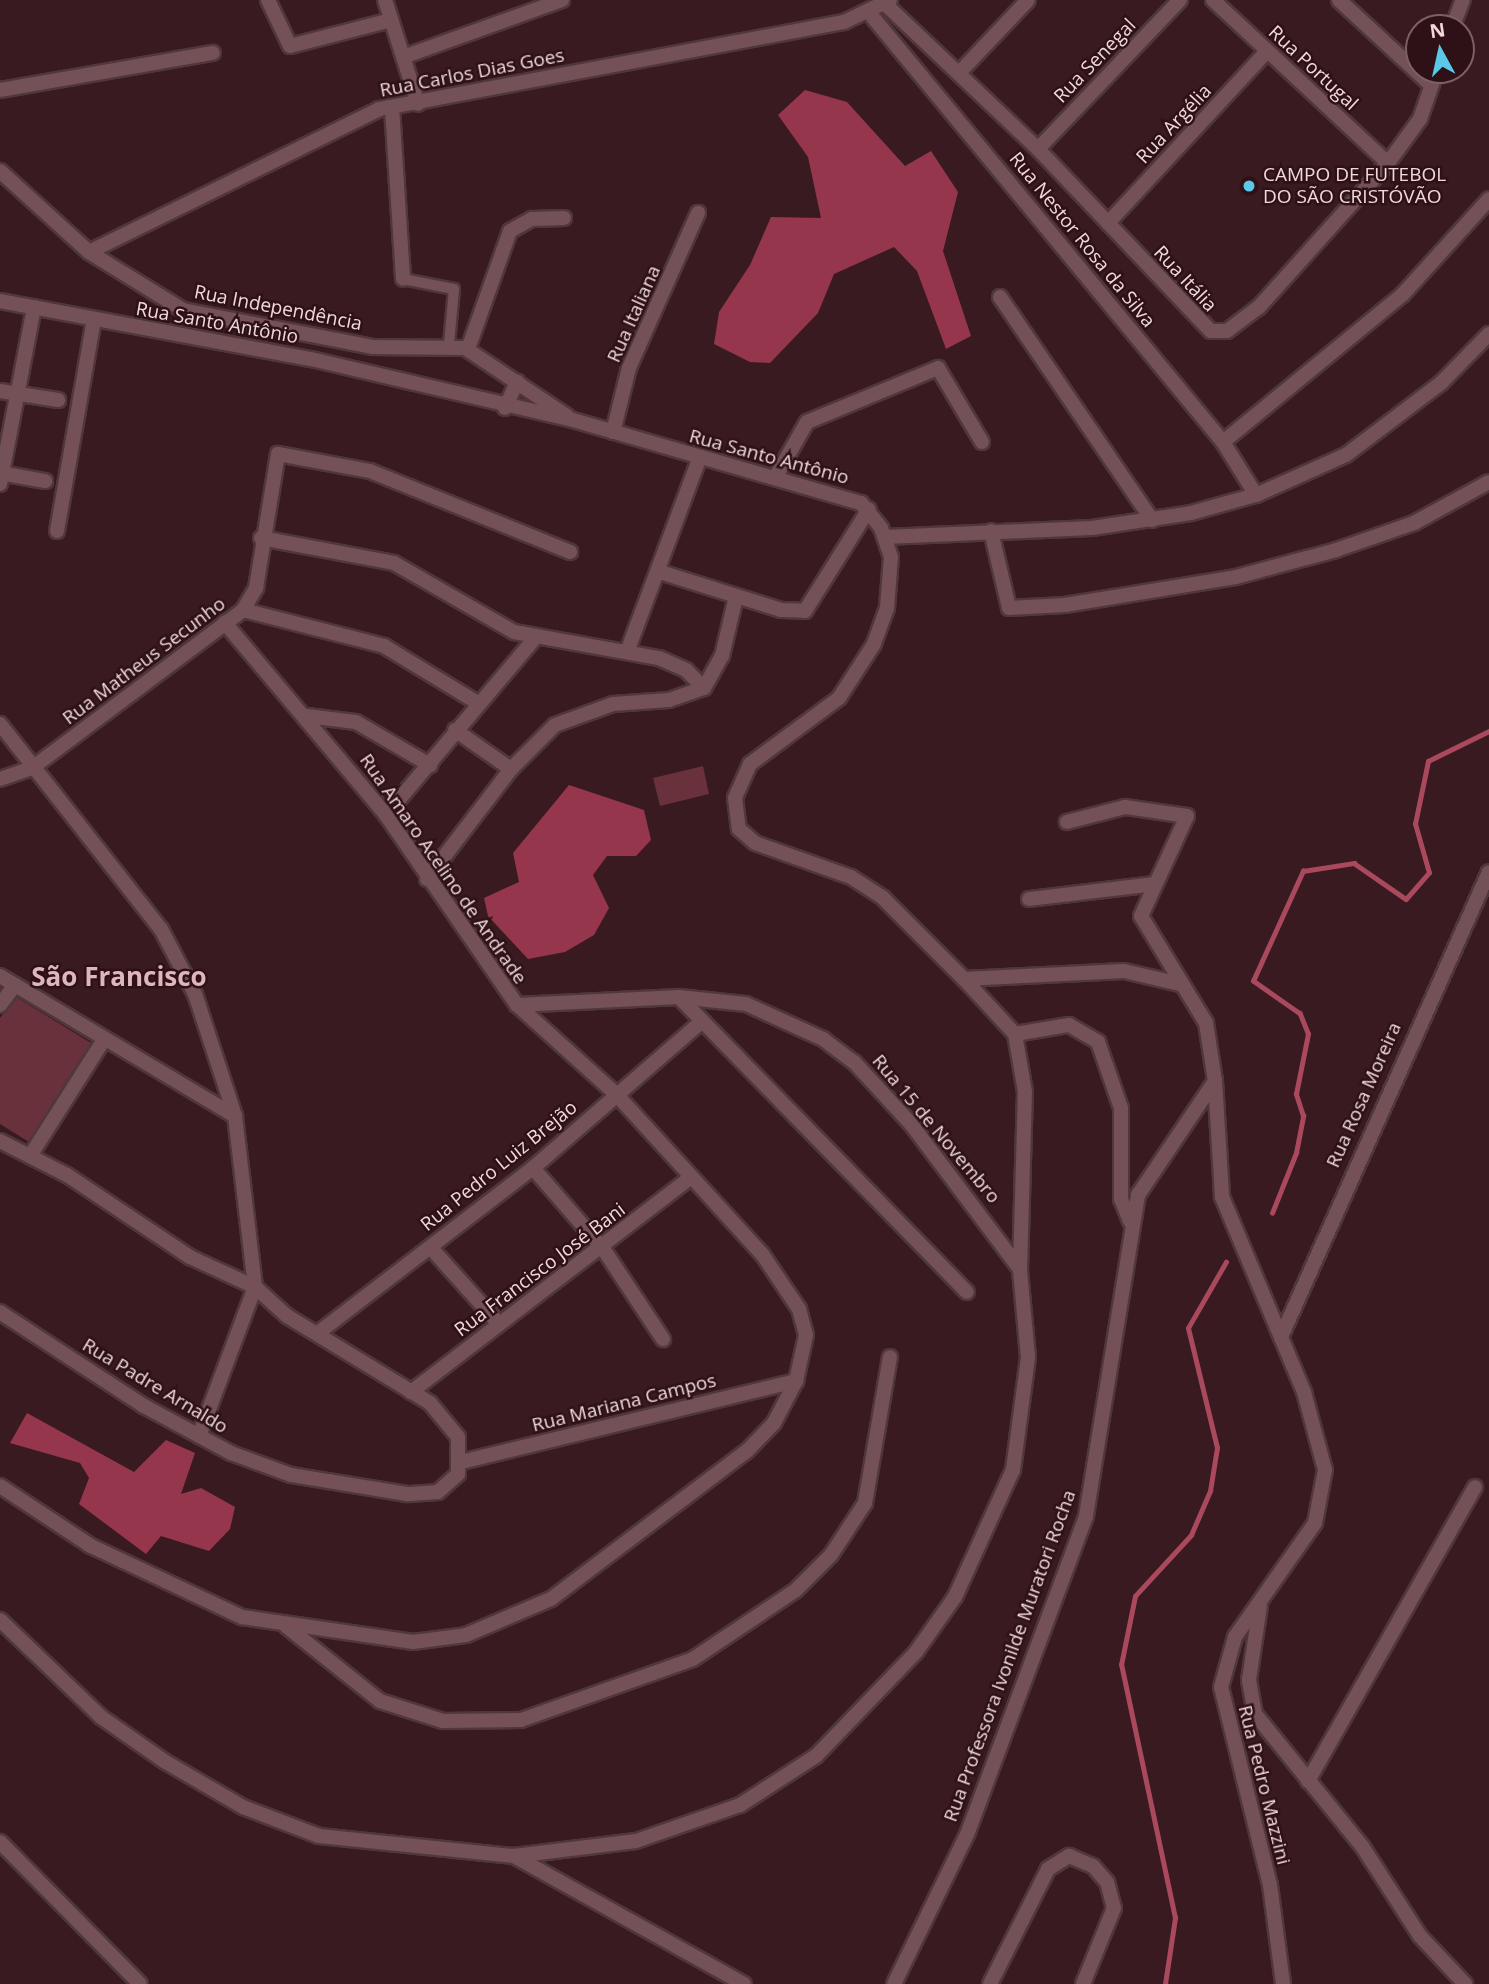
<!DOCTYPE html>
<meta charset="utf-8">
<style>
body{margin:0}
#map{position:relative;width:1489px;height:1984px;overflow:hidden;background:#381a20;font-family:"Open Sans",sans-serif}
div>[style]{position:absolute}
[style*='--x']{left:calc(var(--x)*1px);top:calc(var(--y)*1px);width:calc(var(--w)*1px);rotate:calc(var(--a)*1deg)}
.green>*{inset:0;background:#68313b}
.forest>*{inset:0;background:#96364c}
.stream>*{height:4.5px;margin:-2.25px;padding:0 2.25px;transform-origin:2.25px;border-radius:2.25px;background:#aa495d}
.roads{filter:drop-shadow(2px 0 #50373c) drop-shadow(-2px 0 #50373c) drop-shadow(0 2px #50373c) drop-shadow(0 -2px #50373c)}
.pedestrian>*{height:10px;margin:-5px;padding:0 5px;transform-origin:5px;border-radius:5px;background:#745156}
.minor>*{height:14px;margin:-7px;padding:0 7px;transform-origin:7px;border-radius:7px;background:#745156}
.dots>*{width:19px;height:19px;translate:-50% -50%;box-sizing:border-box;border:4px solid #2e1116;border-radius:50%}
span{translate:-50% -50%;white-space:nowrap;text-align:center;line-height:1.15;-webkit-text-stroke:5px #2e1116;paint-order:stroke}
.street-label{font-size:19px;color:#efd9dc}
.poi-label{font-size:19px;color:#efd9dc}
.left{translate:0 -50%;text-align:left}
.district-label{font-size:26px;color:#deb6bb;font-weight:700}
.north{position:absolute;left:1405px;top:14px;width:70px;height:70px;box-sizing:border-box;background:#2e1116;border:2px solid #7b6165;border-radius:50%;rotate:352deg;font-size:19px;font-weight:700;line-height:28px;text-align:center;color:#efd9dc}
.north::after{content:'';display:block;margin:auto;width:24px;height:32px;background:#5bc8e7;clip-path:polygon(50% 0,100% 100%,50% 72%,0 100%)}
</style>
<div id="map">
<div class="green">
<div style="clip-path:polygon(703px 766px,709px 794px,660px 806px,653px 778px)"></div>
<div style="clip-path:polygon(16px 997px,96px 1046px,29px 1142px,0 1124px,0 1018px)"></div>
</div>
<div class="forest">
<div style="clip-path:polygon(805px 90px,847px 102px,905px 166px,931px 151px,958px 192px,943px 251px,971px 336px,946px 349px,917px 271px,894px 247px,834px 274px,818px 313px,770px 363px,750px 362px,714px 344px,719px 312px,750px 265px,771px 217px,821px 218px,808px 157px,778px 115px)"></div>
<div style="clip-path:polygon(569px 785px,644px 810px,651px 840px,636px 856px,607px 856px,593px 875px,609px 908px,594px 935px,565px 952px,528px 959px,488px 916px,484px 898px,519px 882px,513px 853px)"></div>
<div style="clip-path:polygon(27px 1413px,134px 1472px,166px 1440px,195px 1453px,181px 1494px,201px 1488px,235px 1507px,230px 1529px,209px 1551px,161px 1536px,146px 1554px,79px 1504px,89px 1478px,80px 1463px,10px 1443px)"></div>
</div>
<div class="stream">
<div style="--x:1272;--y:1213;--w:65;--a:-68.2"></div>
<div style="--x:1296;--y:1153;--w:38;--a:-79"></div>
<div style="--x:1303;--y:1116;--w:23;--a:-108"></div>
<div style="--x:1296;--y:1094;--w:61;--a:-78.7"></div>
<div style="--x:1308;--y:1034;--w:22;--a:-112"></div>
<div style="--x:1300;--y:1014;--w:57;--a:-144.9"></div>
<div style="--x:1253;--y:981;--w:121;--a:-65.6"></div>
<div style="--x:1303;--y:871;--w:52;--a:-8.9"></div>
<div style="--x:1354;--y:863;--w:63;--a:34.7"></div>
<div style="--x:1406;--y:899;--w:35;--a:-49"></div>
<div style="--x:1429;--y:873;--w:51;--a:-105.9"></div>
<div style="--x:1415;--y:824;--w:64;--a:-78.3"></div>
<div style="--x:1428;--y:761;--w:68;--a:-26.2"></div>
<div style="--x:1165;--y:1984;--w:67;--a:-81.4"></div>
<div style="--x:1175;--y:1918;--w:259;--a:-102"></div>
<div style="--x:1121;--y:1665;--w:70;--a:-78.5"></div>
<div style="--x:1135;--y:1596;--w:83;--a:-47.4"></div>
<div style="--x:1191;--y:1535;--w:48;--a:-66.6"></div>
<div style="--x:1210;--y:1491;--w:44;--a:-80.8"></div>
<div style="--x:1217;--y:1448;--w:123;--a:-103.6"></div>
<div style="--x:1188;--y:1328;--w:76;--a:-60.1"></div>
</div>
<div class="roads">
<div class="pedestrian">
<div style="--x:403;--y:279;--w:52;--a:11.1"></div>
<div style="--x:454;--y:289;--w:55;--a:95.2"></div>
</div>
<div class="minor">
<div style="--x:268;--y:0;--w:51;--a:64.4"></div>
<div style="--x:290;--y:46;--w:104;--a:-14.4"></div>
<div style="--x:385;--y:0;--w:109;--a:72.4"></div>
<div style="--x:881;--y:0;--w:216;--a:43.5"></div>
<div style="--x:1038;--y:149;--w:251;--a:46.5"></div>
<div style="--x:1211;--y:331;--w:16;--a:0"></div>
<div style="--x:1227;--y:331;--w:40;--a:-37"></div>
<div style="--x:1259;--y:307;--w:193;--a:-48.1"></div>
<div style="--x:1388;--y:163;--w:54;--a:-54"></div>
<div style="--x:1420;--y:119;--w:52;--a:-70.9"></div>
<div style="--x:1213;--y:0;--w:239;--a:43"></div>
<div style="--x:1339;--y:0;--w:125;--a:42.7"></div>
<div style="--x:871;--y:15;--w:553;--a:50.5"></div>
<div style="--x:1223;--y:442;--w:62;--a:58.1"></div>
<div style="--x:1452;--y:28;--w:30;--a:-69"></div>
<div style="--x:403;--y:57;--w:169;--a:-19.7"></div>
<div style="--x:959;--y:73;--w:100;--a:-46.6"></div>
<div style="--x:0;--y:90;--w:216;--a:-9.9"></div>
<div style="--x:392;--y:108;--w:171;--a:86.3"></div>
<div style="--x:1038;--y:149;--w:206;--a:-46.4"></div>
<div style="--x:0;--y:171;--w:120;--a:42.3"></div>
<div style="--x:89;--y:252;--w:110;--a:31.7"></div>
<div style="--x:183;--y:310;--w:194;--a:11"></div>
<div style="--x:373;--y:347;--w:92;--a:0.6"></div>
<div style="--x:465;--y:348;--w:123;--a:33.7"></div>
<div style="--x:1108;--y:223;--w:234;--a:-47.2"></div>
<div style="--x:89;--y:252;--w:323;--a:-26.2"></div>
<div style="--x:379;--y:109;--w:473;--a:-10.6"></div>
<div style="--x:844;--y:22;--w:51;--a:-25.6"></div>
<div style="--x:1000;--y:297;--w:270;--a:55.7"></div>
<div style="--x:0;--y:301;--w:316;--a:10.6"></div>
<div style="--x:311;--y:359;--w:269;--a:13.1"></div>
<div style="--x:573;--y:420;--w:300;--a:16.1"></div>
<div style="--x:861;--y:503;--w:32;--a:51"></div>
<div style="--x:881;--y:528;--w:31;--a:71"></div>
<div style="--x:891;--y:557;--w:51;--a:94.5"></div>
<div style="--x:887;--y:608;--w:38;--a:110"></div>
<div style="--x:874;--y:644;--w:64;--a:122.9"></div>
<div style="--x:839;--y:698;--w:111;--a:143.4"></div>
<div style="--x:750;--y:764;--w:37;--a:114"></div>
<div style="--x:735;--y:798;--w:31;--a:83"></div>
<div style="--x:739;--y:829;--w:21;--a:41"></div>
<div style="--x:755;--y:843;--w:102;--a:19.5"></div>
<div style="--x:851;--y:877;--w:38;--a:33"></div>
<div style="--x:883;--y:898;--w:115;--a:45"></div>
<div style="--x:964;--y:979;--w:160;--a:-2.9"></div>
<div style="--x:1124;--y:971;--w:57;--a:13.1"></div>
<div style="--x:468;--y:349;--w:125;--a:-70.4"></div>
<div style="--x:510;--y:231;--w:25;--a:-29"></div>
<div style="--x:532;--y:219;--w:32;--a:-2"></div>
<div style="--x:0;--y:391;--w:59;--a:8.8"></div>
<div style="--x:505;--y:408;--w:29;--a:-65"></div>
<div style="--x:613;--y:432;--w:66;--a:-76"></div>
<div style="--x:629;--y:368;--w:170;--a:-66"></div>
<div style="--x:1223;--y:442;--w:233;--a:-39.4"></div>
<div style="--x:1403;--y:294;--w:128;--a:-47.8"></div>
<div style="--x:0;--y:473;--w:46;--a:10.1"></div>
<div style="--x:775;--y:478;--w:64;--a:-60.3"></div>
<div style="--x:807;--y:422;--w:142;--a:-22.4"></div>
<div style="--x:938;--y:368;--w:86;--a:59.3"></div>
<div style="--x:0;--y:484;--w:180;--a:-79.1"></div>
<div style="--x:57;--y:531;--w:214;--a:-80.1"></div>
<div style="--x:991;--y:531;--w:79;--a:76.8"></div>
<div style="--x:1009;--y:608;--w:56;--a:-3.1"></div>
<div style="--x:1065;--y:605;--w:173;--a:-9.3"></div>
<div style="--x:1236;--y:577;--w:104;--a:-15.1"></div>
<div style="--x:1336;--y:550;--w:83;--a:-19.1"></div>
<div style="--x:1414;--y:523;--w:85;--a:-28.7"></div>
<div style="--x:885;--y:537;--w:207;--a:-2.5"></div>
<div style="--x:1092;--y:528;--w:100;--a:-8.6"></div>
<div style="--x:1191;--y:513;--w:67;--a:-15.5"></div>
<div style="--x:1256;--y:495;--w:98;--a:-24"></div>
<div style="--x:1346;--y:455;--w:119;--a:-37.2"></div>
<div style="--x:1441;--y:383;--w:69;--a:-45.6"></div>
<div style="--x:261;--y:538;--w:135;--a:10.6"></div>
<div style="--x:394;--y:563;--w:138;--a:29.9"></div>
<div style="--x:514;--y:632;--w:147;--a:10.2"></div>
<div style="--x:659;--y:658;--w:30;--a:24"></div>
<div style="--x:686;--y:670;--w:25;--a:45"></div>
<div style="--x:660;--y:572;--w:127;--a:17.4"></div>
<div style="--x:781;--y:610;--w:24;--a:2"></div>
<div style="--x:805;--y:611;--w:120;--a:-57.9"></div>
<div style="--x:243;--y:610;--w:26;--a:-59"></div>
<div style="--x:256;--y:588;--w:136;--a:-80.7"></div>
<div style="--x:278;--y:454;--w:94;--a:10.5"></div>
<div style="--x:370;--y:471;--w:216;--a:22"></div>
<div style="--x:627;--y:652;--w:206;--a:-69.5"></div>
<div style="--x:307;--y:716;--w:49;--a:7"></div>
<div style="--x:356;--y:722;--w:86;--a:30.2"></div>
<div style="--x:0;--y:724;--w:261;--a:51.9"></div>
<div style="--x:161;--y:929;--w:73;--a:62.4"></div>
<div style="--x:195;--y:994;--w:128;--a:71.8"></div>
<div style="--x:235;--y:1116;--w:172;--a:83.3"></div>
<div style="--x:255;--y:1287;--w:159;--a:110.6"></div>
<div style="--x:455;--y:730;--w:68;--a:34.9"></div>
<div style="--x:0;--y:779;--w:34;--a:-19"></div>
<div style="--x:32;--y:768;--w:264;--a:-36.8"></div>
<div style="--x:243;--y:610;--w:146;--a:14.3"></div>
<div style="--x:384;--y:646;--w:108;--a:31.3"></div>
<div style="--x:386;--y:815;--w:233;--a:-49.9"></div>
<div style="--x:427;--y:879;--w:138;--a:-52.6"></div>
<div style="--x:511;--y:769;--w:62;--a:-45"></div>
<div style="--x:555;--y:725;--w:62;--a:-19.9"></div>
<div style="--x:613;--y:704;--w:56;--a:-4.1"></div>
<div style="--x:669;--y:700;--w:37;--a:-19"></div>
<div style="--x:704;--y:688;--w:37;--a:-61"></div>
<div style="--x:722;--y:656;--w:61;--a:-76.7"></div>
<div style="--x:1029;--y:899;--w:126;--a:-6.8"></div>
<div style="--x:0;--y:976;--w:274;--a:30.8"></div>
<div style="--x:679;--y:997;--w:412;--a:45.7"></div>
<div style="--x:0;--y:1005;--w:25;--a:-53"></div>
<div style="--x:517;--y:1005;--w:162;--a:-2.8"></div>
<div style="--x:679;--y:997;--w:67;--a:6"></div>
<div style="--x:746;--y:1004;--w:85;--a:24.4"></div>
<div style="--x:823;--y:1039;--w:39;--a:37"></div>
<div style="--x:854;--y:1062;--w:84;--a:47.4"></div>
<div style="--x:911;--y:1124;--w:181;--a:53.1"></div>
<div style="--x:1015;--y:1034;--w:55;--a:-9.5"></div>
<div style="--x:1069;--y:1025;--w:34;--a:30"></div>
<div style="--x:1098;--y:1042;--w:70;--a:70.8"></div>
<div style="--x:1121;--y:1108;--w:91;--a:90"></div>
<div style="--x:1121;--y:1199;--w:24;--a:68"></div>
<div style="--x:1215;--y:1081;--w:116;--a:86.5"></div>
<div style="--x:1222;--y:1197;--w:212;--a:67.2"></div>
<div style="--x:1304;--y:1392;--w:81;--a:74.9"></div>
<div style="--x:1325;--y:1470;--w:54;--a:100.7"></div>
<div style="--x:1315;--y:1523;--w:139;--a:125.1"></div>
<div style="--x:1235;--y:1637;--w:52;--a:105.6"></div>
<div style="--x:1221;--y:1687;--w:204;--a:76.1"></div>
<div style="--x:1270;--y:1885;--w:100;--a:82.5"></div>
<div style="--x:0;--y:1141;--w:75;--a:26.9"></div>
<div style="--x:67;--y:1175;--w:148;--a:33.7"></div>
<div style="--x:190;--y:1257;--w:72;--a:24.8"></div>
<div style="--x:255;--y:1287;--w:43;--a:42.2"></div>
<div style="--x:287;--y:1316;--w:167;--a:31.3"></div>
<div style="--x:430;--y:1403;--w:44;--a:50.5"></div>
<div style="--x:458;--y:1437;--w:37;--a:90"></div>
<div style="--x:458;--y:1474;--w:27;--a:138"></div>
<div style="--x:438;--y:1492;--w:31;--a:176"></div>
<div style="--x:407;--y:1494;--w:118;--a:-170.7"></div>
<div style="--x:291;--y:1475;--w:64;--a:-159.9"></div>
<div style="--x:231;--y:1453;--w:99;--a:-151.6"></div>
<div style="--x:144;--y:1406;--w:172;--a:-146.9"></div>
<div style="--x:30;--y:1156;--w:136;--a:-57.6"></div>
<div style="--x:533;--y:1168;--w:108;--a:49.1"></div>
<div style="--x:604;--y:1250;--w:107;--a:56.5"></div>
<div style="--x:431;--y:1248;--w:102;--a:48.2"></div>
<div style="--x:318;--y:1333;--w:271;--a:-37.5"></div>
<div style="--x:533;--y:1168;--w:221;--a:-41"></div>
<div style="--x:1281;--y:1337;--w:509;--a:-65.9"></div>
<div style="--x:411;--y:1392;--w:352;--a:-37.5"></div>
<div style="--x:461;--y:1462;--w:345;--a:-13.6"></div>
<div style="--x:0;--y:1486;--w:109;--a:33.4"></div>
<div style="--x:91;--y:1546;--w:167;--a:25.2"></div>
<div style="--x:242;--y:1617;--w:173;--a:8.3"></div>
<div style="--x:413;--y:1642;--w:53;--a:-7.5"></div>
<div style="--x:466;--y:1635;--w:92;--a:-23"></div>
<div style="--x:551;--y:1599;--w:246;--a:-37.1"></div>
<div style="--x:747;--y:1451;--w:39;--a:-46"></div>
<div style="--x:774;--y:1423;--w:47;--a:-62.4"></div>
<div style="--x:796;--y:1381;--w:47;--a:-77.7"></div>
<div style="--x:806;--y:1335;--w:27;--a:-105"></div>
<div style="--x:799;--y:1309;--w:66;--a:-123.9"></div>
<div style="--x:762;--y:1254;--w:217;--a:-132.4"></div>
<div style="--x:616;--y:1094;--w:133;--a:-138"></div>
<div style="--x:517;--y:1005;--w:231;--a:-124.6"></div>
<div style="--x:386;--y:815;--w:251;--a:-130"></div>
<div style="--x:1260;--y:1606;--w:75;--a:98.5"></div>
<div style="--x:1249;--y:1680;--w:35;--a:80"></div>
<div style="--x:1255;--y:1714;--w:170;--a:51"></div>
<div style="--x:1362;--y:1846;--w:107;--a:57.2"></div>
<div style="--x:1420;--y:1936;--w:66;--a:46.8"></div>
<div style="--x:0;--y:1620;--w:140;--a:43.8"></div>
<div style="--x:101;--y:1717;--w:77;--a:34.9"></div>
<div style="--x:164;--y:1761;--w:91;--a:30.2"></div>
<div style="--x:243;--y:1807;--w:81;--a:20.9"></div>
<div style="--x:319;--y:1836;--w:196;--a:5.9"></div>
<div style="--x:514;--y:1856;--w:123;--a:-7"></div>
<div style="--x:636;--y:1841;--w:110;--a:-19.1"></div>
<div style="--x:740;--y:1805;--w:90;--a:-32.8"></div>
<div style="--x:816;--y:1756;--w:144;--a:-46.1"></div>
<div style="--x:916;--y:1652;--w:67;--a:-54.7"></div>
<div style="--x:955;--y:1597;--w:140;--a:-65.5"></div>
<div style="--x:1013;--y:1470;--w:114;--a:-82.4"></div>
<div style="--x:1028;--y:1357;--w:87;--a:-95.3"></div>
<div style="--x:1020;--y:1270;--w:178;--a:-88.4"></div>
<div style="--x:1025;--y:1092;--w:59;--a:-99.8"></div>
<div style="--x:1015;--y:1034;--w:75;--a:-132.8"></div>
<div style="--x:286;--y:1626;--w:120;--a:38.6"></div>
<div style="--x:380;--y:1701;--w:66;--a:17.6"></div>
<div style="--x:443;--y:1721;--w:78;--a:-0.7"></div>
<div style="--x:521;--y:1720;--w:182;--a:-19.5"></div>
<div style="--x:693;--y:1659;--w:124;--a:-33.8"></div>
<div style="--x:796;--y:1590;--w:49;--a:-45"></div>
<div style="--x:831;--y:1555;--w:62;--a:-56.8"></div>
<div style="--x:865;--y:1503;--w:148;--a:-80.3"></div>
<div style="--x:1308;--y:1781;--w:338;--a:-60.4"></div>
<div style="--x:0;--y:1842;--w:199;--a:45.4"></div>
<div style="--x:514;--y:1856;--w:263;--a:29.1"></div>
<div style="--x:894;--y:1984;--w:169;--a:-64"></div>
<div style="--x:968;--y:1832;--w:337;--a:-69.5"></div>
<div style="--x:1086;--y:1516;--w:325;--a:-80.8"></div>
<div style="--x:1138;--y:1195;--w:138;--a:-56"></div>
<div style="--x:1215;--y:1081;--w:59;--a:-98.8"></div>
<div style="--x:1206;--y:1023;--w:125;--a:-121.3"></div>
<div style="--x:1141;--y:916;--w:110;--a:-65.3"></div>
<div style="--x:1187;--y:816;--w:63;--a:-171.7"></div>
<div style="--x:1125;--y:807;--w:60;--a:165.5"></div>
<div style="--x:990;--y:1984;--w:129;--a:-63.2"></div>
<div style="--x:1048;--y:1869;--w:25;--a:-32"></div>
<div style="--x:1069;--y:1856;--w:26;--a:23"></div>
<div style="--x:1093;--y:1866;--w:21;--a:49"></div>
<div style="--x:1107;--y:1882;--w:27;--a:75"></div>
<div style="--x:1114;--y:1908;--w:82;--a:112.2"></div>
</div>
</div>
<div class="dots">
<div style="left:1249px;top:186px;background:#5bc8e7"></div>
</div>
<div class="street-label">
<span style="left:1095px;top:61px;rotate:-46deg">Rua Senegal</span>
<span style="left:1313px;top:68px;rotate:43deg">Rua Portugal</span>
<span style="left:472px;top:73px;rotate:-11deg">Rua Carlos Dias Goes</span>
<span style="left:1174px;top:124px;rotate:-47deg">Rua Argélia</span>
<span style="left:1082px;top:240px;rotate:51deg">Rua Nestor Rosa da Silva</span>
<span style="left:1185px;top:279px;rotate:47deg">Rua Itália</span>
<span style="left:278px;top:308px;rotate:11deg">Rua Independência</span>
<span style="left:634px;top:314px;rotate:-66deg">Rua Italiana</span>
<span style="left:217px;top:323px;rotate:10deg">Rua Santo Antônio</span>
<span style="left:769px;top:457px;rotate:15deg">Rua Santo Antônio</span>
<span style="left:144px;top:661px;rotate:-37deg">Rua Matheus Secunho</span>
<span style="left:443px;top:869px;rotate:55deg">Rua Amaro Acelino de Andrade</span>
<span style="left:1364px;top:1095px;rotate:-66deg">Rua Rosa Moreira</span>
<span style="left:936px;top:1129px;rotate:50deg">Rua 15 de Novembro</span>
<span style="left:499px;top:1166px;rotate:-39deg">Rua Pedro Luiz Brejão</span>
<span style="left:540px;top:1270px;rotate:-37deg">Rua Francisco José Bani</span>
<span style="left:155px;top:1386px;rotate:31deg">Rua Padre Arnaldo</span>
<span style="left:624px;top:1403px;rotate:-14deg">Rua Mariana Campos</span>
<span style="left:1010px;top:1656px;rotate:-70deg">Rua Professora Ivonilde Muratori Rocha</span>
<span style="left:1264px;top:1785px;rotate:76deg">Rua Pedro Mazzini</span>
</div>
<div class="poi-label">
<span class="left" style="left:1263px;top:186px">CAMPO DE FUTEBOL<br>DO SÃO CRISTÓVÃO</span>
</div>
<div class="district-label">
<span style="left:119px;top:977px">São Francisco</span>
</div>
<div class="north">N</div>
</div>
